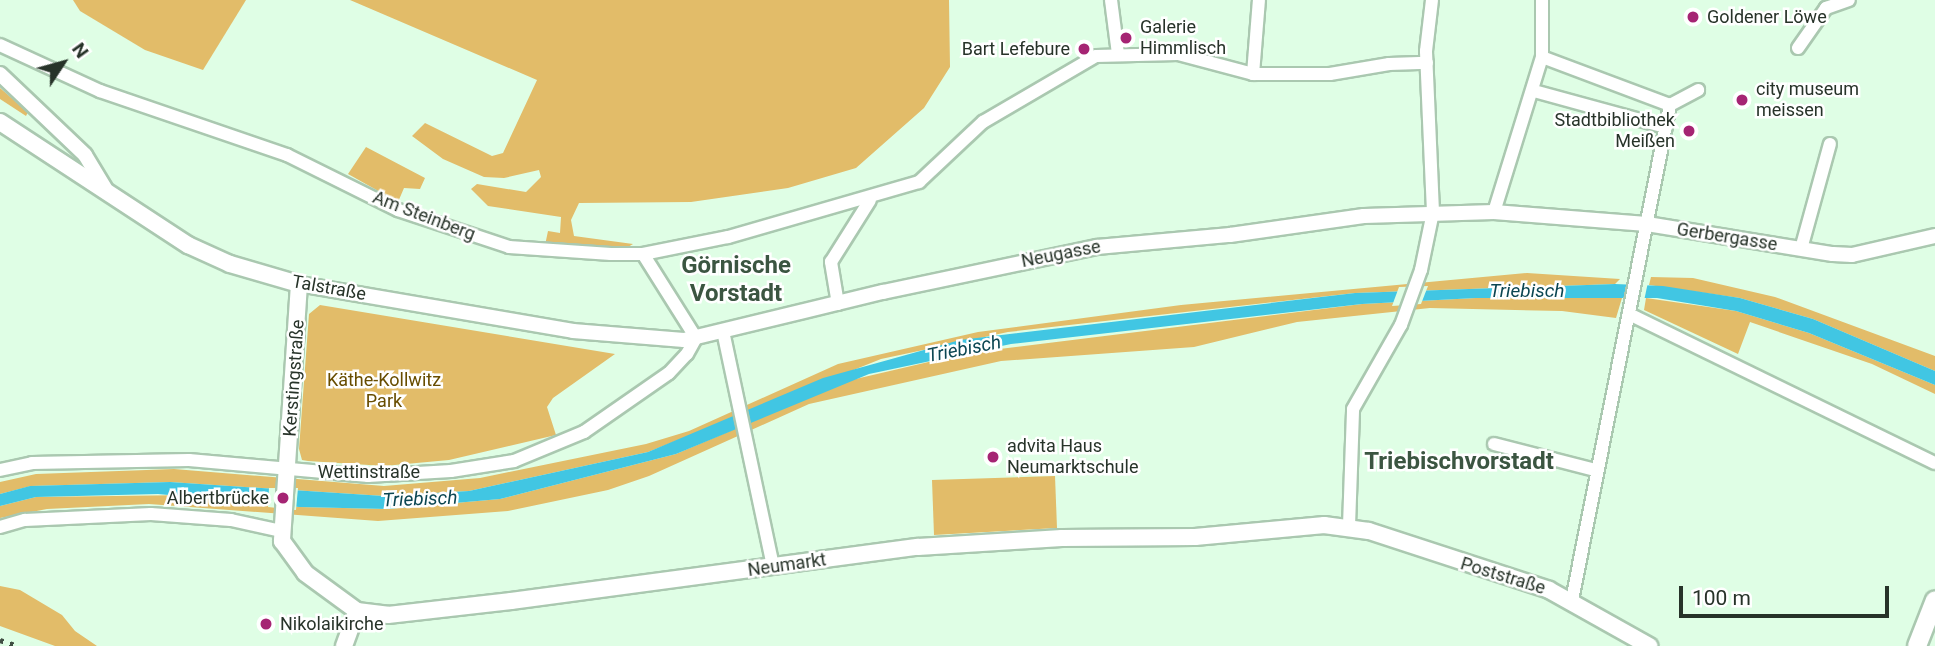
<!DOCTYPE html>
<meta charset="utf-8">
<style>
body{margin:0}
#map{position:relative;width:1935px;height:646px;overflow:hidden;background:#dffee5;font-family:Roboto,sans-serif}
div>[style]{position:absolute}
[style*='--x']{left:calc(var(--x)*1px);top:calc(var(--y)*1px);width:calc(var(--w)*1px);rotate:calc(var(--a)*1deg)}
.green>*{inset:0;background:#e2bc69}
.water>*{inset:0;background:#41c6e3}
.pier>*{inset:0;background:#dffee5}
.roads{filter:drop-shadow(2px 0 #aac8b0) drop-shadow(-2px 0 #aac8b0) drop-shadow(0 2px #aac8b0) drop-shadow(0 -2px #aac8b0)}
.minor>*{height:12px;margin:-6px;padding:0 6px;transform-origin:6px;border-radius:6px;background:#fff}
.tertiary>*{height:14px;margin:-7px;padding:0 7px;transform-origin:7px;border-radius:7px;background:#fff}
.secondary>*{height:16px;margin:-8px;padding:0 8px;transform-origin:8px;border-radius:8px;background:#fff}
.primary>*{height:18px;margin:-9px;padding:0 9px;transform-origin:9px;border-radius:9px;background:#fff}
.rail>*{height:4.5px;margin-top:-2.25px;transform-origin:0;background:repeating-linear-gradient(90deg,#404f43 0 3.5px,transparent 0 10.5px)}
.dots>*{width:19px;height:19px;translate:-50% -50%;box-sizing:border-box;border:4px solid #fff;border-radius:50%}
span{translate:-50% -50%;white-space:nowrap;text-align:center;line-height:1.15;-webkit-text-stroke:5px #fff;paint-order:stroke}
.poi-label{font-size:18px;color:#273329}
.left{translate:0 -50%;text-align:left}
.right{translate:-100% -50%;text-align:right}
.street-label{font-size:18px;color:#273329}
.park-label{font-size:18px;color:#684d00}
.water-label{font-size:19px;color:#0b4652;font-style:italic}
.district-label{font-size:24px;color:#3b5541;font-weight:700}
.north{position:absolute;left:28px;top:28px;width:70px;height:70px;-webkit-text-stroke:5px #fff;paint-order:stroke;rotate:54deg;font-size:19px;font-weight:700;line-height:28px;text-align:center;color:#273329}
.north::after{content:'';display:block;margin:auto;width:24px;height:32px;background:#273329;clip-path:polygon(50% 0,100% 100%,50% 72%,0 100%)}
.scale{position:absolute;left:1679px;top:586px;width:210px;height:32px;box-sizing:border-box;border:4px solid #273329;border-top:0;padding-left:9px;font-size:21px;line-height:24px;white-space:nowrap;color:#273329;-webkit-text-stroke:5px #fff;paint-order:stroke}
</style>
<div id="map">
<div class="green">
<div style="clip-path:polygon(73px 0,246px 0,203px 70px,145px 50px,80px 11px)"></div>
<div style="clip-path:polygon(350px 0,949px 0,950px 67px,924px 108px,856px 168px,788px 188px,691px 202px,579px 203px,571px 220px,574px 236px,633px 244px,623px 250px,544px 250px,548px 231px,560px 233px,561px 217px,488px 206px,471px 189px,477px 184px,526px 192px,541px 177px,539px 170px,504px 178px,484px 177px,443px 159px,412px 136px,425px 123px,492px 156px,503px 153px,537px 80px)"></div>
<div style="clip-path:polygon(0 88px,28px 112px,26px 116px,0 99px)"></div>
<div style="clip-path:polygon(366px 147px,425px 178px,420px 189px,404px 188px,398px 202px,348px 174px)"></div>
<div style="clip-path:polygon(1527px 273px,1620px 279px,1615px 284px,1355px 293px,1008px 332px,881px 359px,648px 452px,469px 491px,384px 496px,170px 482px,31px 486px,0 494px,0 482px,36px 474px,174px 469px,384px 486px,480px 478px,646px 444px,689px 431px,838px 364px,978px 332px,1181px 305px)"></div>
<div style="clip-path:polygon(1651px 277px,1693px 278px,1775px 297px,1935px 356px,1935px 371px,1813px 319px,1740px 298px,1649px 285px)"></div>
<div style="clip-path:polygon(1476px 298px,1622px 298px,1616px 318px,1562px 311px,1430px 308px,1297px 322px,1194px 347px,1001px 361px,809px 404px,649px 476px,608px 490px,508px 511px,378px 521px,149px 504px,47px 509px,0 518px,0 506px,36px 497px,192px 495px,299px 507px,387px 509px,500px 499px,676px 454px,847px 381px,967px 353px,1362px 304px)"></div>
<div style="clip-path:polygon(1646px 298px,1736px 311px,1809px 333px,1935px 385px,1935px 394px,1872px 364px,1750px 322px,1738px 354px,1644px 310px)"></div>
<div style="clip-path:polygon(320px 305px,615px 354px,553px 398px,547px 407px,556px 435px,449px 460px,384px 466px,308px 461px,302px 460px,299px 449px,309px 314px)"></div>
<div style="clip-path:polygon(1055px 476px,1057px 528px,934px 535px,932px 480px)"></div>
<div style="clip-path:polygon(0 586px,20px 590px,62px 615px,75px 631px,97px 646px,55px 646px,0 626px)"></div>
</div>
<div class="water">
<div style="clip-path:polygon(1615px 284px,1663px 286px,1740px 298px,1813px 319px,1935px 371px,1935px 385px,1809px 333px,1736px 311px,1657px 298px,1476px 298px,1362px 304px,1011px 344px,869px 374px,676px 454px,500px 499px,387px 509px,299px 507px,158px 494px,36px 497px,0 506px,0 494px,30px 486px,170px 482px,384px 496px,469px 491px,648px 452px,823px 378px,960px 340px,1355px 293px)"></div>
</div>
<div class="pier">
<div style="clip-path:polygon(1627px 281px,1648px 282px,1644px 301px,1623px 301px)"></div>
<div style="clip-path:polygon(1428px 286px,1421px 304px,1392px 306px,1399px 287px)"></div>
<div style="clip-path:polygon(269px 488px,298px 488px,296px 510px,268px 507px)"></div>
</div>
<div class="roads">
<div class="minor">
<div style="--x:1111;--y:0;--w:54;--a:82.6"></div>
<div style="--x:0;--y:45;--w:110;--a:24.7"></div>
<div style="--x:100;--y:91;--w:198;--a:18.9"></div>
<div style="--x:287;--y:155;--w:124;--a:26.4"></div>
<div style="--x:398;--y:210;--w:117;--a:18.4"></div>
<div style="--x:509;--y:247;--w:102;--a:3.9"></div>
<div style="--x:611;--y:254;--w:32;--a:0"></div>
<div style="--x:643;--y:254;--w:87;--a:-11.3"></div>
<div style="--x:728;--y:237;--w:199;--a:-16.1"></div>
<div style="--x:919;--y:182;--w:88;--a:-43.2"></div>
<div style="--x:983;--y:122;--w:131;--a:-30.3"></div>
<div style="--x:1096;--y:56;--w:82;--a:-1.4"></div>
<div style="--x:1178;--y:54;--w:78;--a:14.9"></div>
<div style="--x:1253;--y:74;--w:77;--a:0"></div>
<div style="--x:1330;--y:74;--w:60;--a:-9.6"></div>
<div style="--x:1389;--y:64;--w:38;--a:-2"></div>
<div style="--x:1798;--y:48;--w:49;--a:-55"></div>
<div style="--x:1826;--y:8;--w:24;--a:-19"></div>
<div style="--x:1542;--y:57;--w:137;--a:20.6"></div>
<div style="--x:1253;--y:74;--w:74;--a:-85.4"></div>
<div style="--x:1534;--y:91;--w:137;--a:15.3"></div>
<div style="--x:1670;--y:105;--w:32;--a:-28"></div>
<div style="--x:1494;--y:212;--w:162;--a:-72.8"></div>
<div style="--x:1542;--y:57;--w:57;--a:-90"></div>
<div style="--x:1801;--y:249;--w:109;--a:-74.6"></div>
<div style="--x:838;--y:304;--w:43;--a:-99.5"></div>
<div style="--x:831;--y:262;--w:73;--a:-57.8"></div>
<div style="--x:1629;--y:314;--w:340;--a:26"></div>
<div style="--x:723;--y:331;--w:241;--a:78"></div>
<div style="--x:1494;--y:444;--w:104;--a:14.4"></div>
<div style="--x:0;--y:470;--w:33;--a:-12"></div>
<div style="--x:32;--y:463;--w:157;--a:-1.1"></div>
<div style="--x:189;--y:460;--w:180;--a:5.1"></div>
<div style="--x:368;--y:476;--w:83;--a:-3.4"></div>
<div style="--x:451;--y:471;--w:64;--a:-9"></div>
<div style="--x:514;--y:461;--w:76;--a:-22.5"></div>
<div style="--x:584;--y:432;--w:103;--a:-34.8"></div>
<div style="--x:669;--y:373;--w:26;--a:-47"></div>
<div style="--x:687;--y:354;--w:18;--a:-61"></div>
<div style="--x:696;--y:338;--w:99;--a:-122.2"></div>
<div style="--x:1349;--y:526;--w:117;--a:-88"></div>
<div style="--x:1353;--y:409;--w:97;--a:-60.3"></div>
<div style="--x:1401;--y:325;--w:59;--a:-70"></div>
<div style="--x:1421;--y:270;--w:59;--a:-78.3"></div>
<div style="--x:1433;--y:212;--w:161;--a:-92.5"></div>
<div style="--x:1426;--y:51;--w:51;--a:-83.3"></div>
<div style="--x:0;--y:527;--w:26;--a:-16"></div>
<div style="--x:25;--y:520;--w:126;--a:-2.7"></div>
<div style="--x:151;--y:514;--w:80;--a:4.3"></div>
<div style="--x:231;--y:520;--w:51;--a:12.4"></div>
<div style="--x:1572;--y:600;--w:505;--a:-78.8"></div>
</div>
<div class="tertiary">
<div style="--x:0;--y:74;--w:117;--a:43.6"></div>
<div style="--x:85;--y:155;--w:39;--a:59"></div>
<div style="--x:299;--y:284;--w:278;--a:9.7"></div>
<div style="--x:573;--y:331;--w:111;--a:4.6"></div>
<div style="--x:684;--y:340;--w:205;--a:-13.6"></div>
<div style="--x:883;--y:292;--w:219;--a:-11.9"></div>
<div style="--x:1097;--y:247;--w:134;--a:-5.2"></div>
<div style="--x:1230;--y:235;--w:135;--a:-8.1"></div>
<div style="--x:1364;--y:216;--w:130;--a:-1.8"></div>
<div style="--x:1494;--y:212;--w:153;--a:4.5"></div>
<div style="--x:1647;--y:224;--w:188;--a:9.2"></div>
<div style="--x:1833;--y:254;--w:19;--a:3"></div>
<div style="--x:1852;--y:255;--w:85;--a:-12.9"></div>
</div>
<div class="secondary">
<div style="--x:0;--y:122;--w:225;--a:33.2"></div>
<div style="--x:188;--y:245;--w:46;--a:24.3"></div>
<div style="--x:230;--y:264;--w:72;--a:16.2"></div>
<div style="--x:299;--y:284;--w:258;--a:93.8"></div>
<div style="--x:282;--y:541;--w:39;--a:54"></div>
<div style="--x:305;--y:573;--w:64;--a:36.2"></div>
<div style="--x:357;--y:611;--w:31;--a:7"></div>
<div style="--x:388;--y:615;--w:124;--a:-6.5"></div>
<div style="--x:511;--y:601;--w:411;--a:-7.6"></div>
<div style="--x:918;--y:547;--w:144;--a:-3.6"></div>
<div style="--x:1062;--y:538;--w:133;--a:-0.4"></div>
<div style="--x:1195;--y:537;--w:130;--a:-5.3"></div>
<div style="--x:1324;--y:525;--w:45;--a:7.6"></div>
<div style="--x:1369;--y:531;--w:189;--a:18.1"></div>
<div style="--x:1549;--y:590;--w:115;--a:29.2"></div>
<div style="--x:344;--y:646;--w:37;--a:-70"></div>
</div>
<div class="primary">
<div style="--x:1917;--y:646;--w:49;--a:-68.6"></div>
</div>
</div>
<div class="rail">
<div style="--x:0;--y:640;--w:19;--a:18"></div>
</div>
<div class="dots">
<div style="left:1693px;top:17px;background:#a52473"></div>
<div style="left:1126px;top:38px;background:#a52473"></div>
<div style="left:1084px;top:49px;background:#a52473"></div>
<div style="left:1742px;top:100px;background:#a52473"></div>
<div style="left:1689px;top:131px;background:#a52473"></div>
<div style="left:993px;top:457px;background:#a52473"></div>
<div style="left:283px;top:498px;background:#a52473"></div>
<div style="left:266px;top:624px;background:#a52473"></div>
</div>
<div class="poi-label">
<span class="left" style="left:1707px;top:17px">Goldener Löwe</span>
<span class="left" style="left:1140px;top:38px">Galerie<br>Himmlisch</span>
<span class="right" style="left:1070px;top:49px">Bart Lefebure</span>
<span class="left" style="left:1756px;top:100px">city museum<br>meissen</span>
<span class="right" style="left:1675px;top:131px">Stadtbibliothek<br>Meißen</span>
<span class="left" style="left:1007px;top:457px">advita Haus<br>Neumarktschule</span>
<span class="right" style="left:269px;top:498px">Albertbrücke</span>
<span class="left" style="left:280px;top:624px">Nikolaikirche</span>
</div>
<div class="street-label">
<span style="left:424px;top:216px;rotate:21deg">Am Steinberg</span>
<span style="left:1727px;top:237px;rotate:9deg">Gerbergasse</span>
<span style="left:1061px;top:254px;rotate:-11deg">Neugasse</span>
<span style="left:329px;top:288px;rotate:10deg">Talstraße</span>
<span style="left:294px;top:378px;rotate:-86deg">Kerstingstraße</span>
<span style="left:369px;top:472px">Wettinstraße</span>
<span style="left:787px;top:565px;rotate:-8deg">Neumarkt</span>
<span style="left:1503px;top:576px;rotate:17deg">Poststraße</span>
</div>
<div class="park-label">
<span style="left:384px;top:391px">Käthe-Kollwitz<br>Park</span>
</div>
<div class="water-label">
<span style="left:1527px;top:291px">Triebisch</span>
<span style="left:964px;top:349px;rotate:-11deg">Triebisch</span>
<span style="left:420px;top:499px;rotate:-2deg">Triebisch</span>
</div>
<div class="district-label">
<span style="left:736px;top:280px">Görnische<br>Vorstadt</span>
<span style="left:1459px;top:462px">Triebischvorstadt</span>
</div>
<div class="north">N</div>
<div class="scale">100 m</div>
</div>
